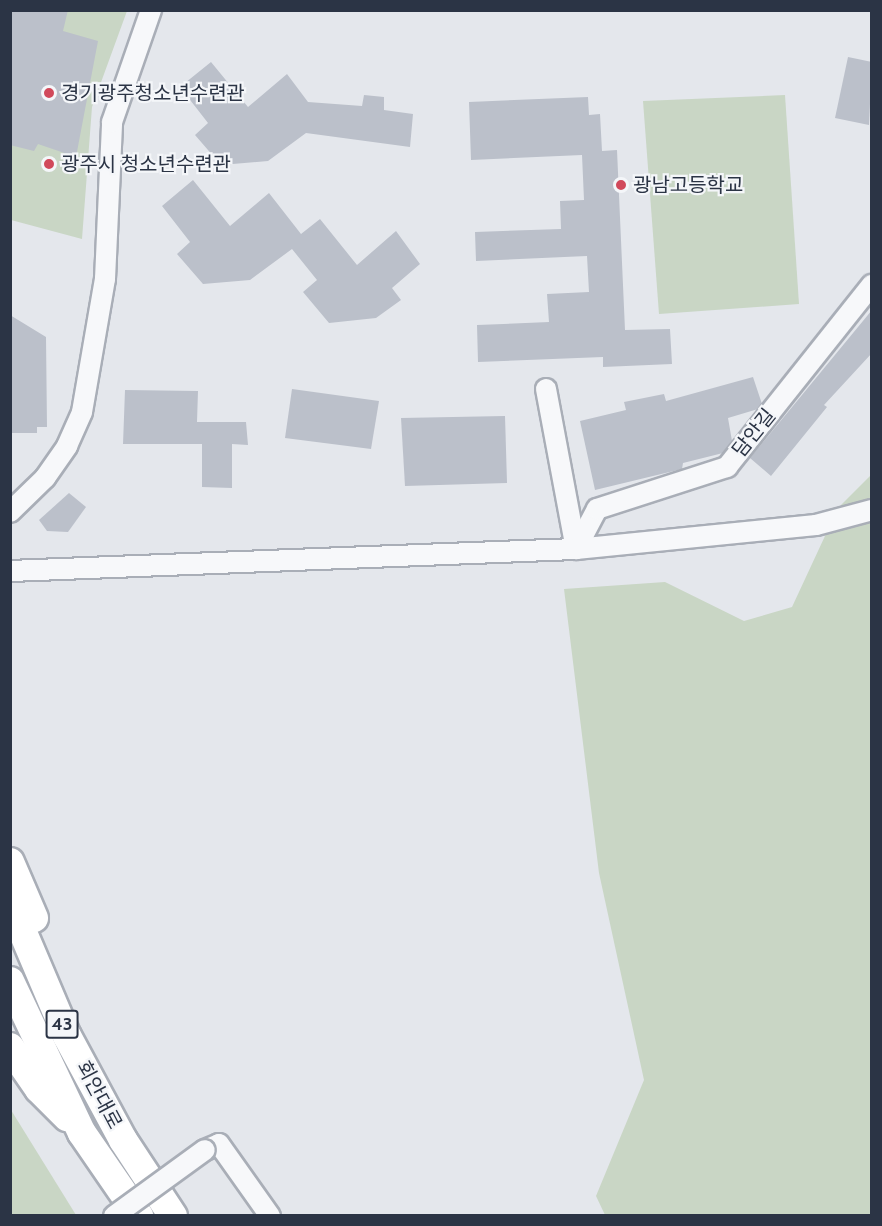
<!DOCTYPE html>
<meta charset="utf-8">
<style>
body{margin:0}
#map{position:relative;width:882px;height:1226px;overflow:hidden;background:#e4e7ec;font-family:Cabin,"Noto Sans KR",sans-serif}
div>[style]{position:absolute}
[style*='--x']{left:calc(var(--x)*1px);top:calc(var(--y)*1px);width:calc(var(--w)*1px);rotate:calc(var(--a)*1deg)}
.green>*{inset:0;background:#c9d6c5}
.building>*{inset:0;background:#bbc0ca}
.roads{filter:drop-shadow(2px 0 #a9aeb7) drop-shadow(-2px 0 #a9aeb7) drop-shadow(0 2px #a9aeb7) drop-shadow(0 -2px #a9aeb7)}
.minor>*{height:20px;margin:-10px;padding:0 10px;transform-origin:10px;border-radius:10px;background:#f7f8fa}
.highway>*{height:28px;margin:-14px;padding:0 14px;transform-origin:14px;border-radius:14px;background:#fff}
.bridges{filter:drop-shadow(2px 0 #a9aeb7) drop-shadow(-2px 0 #a9aeb7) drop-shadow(0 2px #a9aeb7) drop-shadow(0 -2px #a9aeb7)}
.minor-bridge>*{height:20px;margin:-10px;padding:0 10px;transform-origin:10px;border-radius:10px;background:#f7f8fa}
.dots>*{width:16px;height:16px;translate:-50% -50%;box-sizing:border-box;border:3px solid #f4f6f9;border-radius:50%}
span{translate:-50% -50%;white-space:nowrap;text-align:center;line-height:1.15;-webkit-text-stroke:4.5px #f4f6f9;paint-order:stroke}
.shield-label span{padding:2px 4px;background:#f4f6f9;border:2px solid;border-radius:4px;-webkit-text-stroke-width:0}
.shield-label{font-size:18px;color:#2b3445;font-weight:700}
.poi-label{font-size:20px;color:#2b3445}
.left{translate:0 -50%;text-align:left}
.street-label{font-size:20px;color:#2b3445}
.frame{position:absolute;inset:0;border:12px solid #2b3445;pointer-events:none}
</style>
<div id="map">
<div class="green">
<div style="clip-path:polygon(10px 11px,127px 11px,92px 107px,82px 239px,11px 220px)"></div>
<div style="clip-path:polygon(785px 95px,799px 304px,659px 314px,643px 101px)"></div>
<div style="clip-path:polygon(871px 475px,871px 1215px,605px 1215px,596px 1196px,644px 1080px,599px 873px,564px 589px,665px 582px,744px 621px,792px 607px,838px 508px)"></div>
<div style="clip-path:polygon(11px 1110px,76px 1215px,11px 1215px)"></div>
</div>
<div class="building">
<div style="clip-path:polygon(10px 10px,68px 10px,63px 31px,98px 41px,76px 157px,38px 144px,34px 151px,10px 145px)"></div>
<div style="clip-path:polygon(848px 57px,872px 62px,869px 125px,835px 118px)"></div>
<div style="clip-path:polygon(211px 62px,248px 107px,287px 74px,308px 102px,362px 106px,364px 95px,384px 97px,384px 110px,413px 114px,410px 147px,306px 133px,268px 161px,221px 165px,195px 135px,208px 123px,180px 87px)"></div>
<div style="clip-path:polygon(588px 97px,589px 115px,600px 114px,602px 151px,617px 150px,625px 330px,670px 329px,672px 364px,603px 367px,603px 357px,478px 362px,477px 325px,549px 322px,547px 294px,589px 292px,587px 256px,476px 261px,475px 232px,561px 229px,560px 201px,584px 200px,582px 155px,471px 160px,469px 102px)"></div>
<div style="clip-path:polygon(193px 180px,230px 226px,269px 193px,301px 234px,320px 219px,357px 265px,396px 231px,420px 264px,392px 288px,401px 300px,376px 318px,329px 323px,303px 292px,317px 280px,292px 249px,250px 280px,203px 284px,177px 254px,190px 242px,162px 206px)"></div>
<div style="clip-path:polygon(872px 310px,872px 353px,824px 405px,827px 407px,771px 476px,750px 458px)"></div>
<div style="clip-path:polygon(10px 315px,46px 337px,47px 427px,37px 427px,37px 433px,10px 433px)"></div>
<div style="clip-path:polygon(753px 377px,762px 404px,758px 409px,728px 418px,732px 441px,723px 453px,683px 463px,682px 469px,595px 490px,580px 421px,626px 410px,624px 402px,664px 394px,666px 401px)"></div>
<div style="clip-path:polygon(292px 389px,379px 401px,371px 449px,285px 438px)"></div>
<div style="clip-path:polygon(125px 390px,198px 391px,197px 422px,246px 422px,248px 445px,232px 444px,232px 488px,202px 487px,202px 444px,123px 444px)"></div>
<div style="clip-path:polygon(505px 416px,507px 483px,405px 486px,401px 418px)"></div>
<div style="clip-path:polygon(69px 493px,86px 507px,68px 532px,47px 531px,39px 520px)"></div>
</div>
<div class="roads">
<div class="minor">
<div style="--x:546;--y:389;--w:163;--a:79.4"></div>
<div style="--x:10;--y:512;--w:49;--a:-44.2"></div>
<div style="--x:45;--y:478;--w:39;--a:-55"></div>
<div style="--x:67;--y:446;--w:37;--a:-66"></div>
<div style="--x:82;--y:412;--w:135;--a:-80.2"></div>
<div style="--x:105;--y:279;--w:157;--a:-87.4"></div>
<div style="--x:112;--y:122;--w:119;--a:-70.8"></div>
<div style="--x:576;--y:549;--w:45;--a:-62.3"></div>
<div style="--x:597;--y:509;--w:137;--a:-17.9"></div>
<div style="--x:727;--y:467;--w:233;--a:-51.5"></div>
<div style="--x:10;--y:571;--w:566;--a:-2.23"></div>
<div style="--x:576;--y:549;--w:241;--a:-5.7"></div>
<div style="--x:816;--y:525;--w:58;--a:-15"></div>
<div style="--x:205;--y:1150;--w:15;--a:-23"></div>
<div style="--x:219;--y:1144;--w:88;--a:54.7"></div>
</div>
<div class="highway">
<div style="--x:10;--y:862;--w:61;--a:66.8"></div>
<div style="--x:10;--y:902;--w:146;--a:67"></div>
<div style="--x:67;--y:1036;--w:118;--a:61.7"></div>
<div style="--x:123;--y:1140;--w:91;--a:56.7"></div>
<div style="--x:10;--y:981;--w:168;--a:64.7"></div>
<div style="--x:82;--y:1133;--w:101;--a:55.5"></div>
<div style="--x:10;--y:1047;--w:51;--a:55.4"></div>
<div style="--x:39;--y:1089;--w:40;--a:45"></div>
</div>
</div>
<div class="bridges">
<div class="minor-bridge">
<div style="--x:114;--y:1216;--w:112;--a:-36"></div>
</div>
</div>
<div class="dots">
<div style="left:49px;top:93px;background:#d1495b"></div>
<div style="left:49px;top:164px;background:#d1495b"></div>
<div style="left:621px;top:185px;background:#d1495b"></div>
</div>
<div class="shield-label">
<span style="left:62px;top:1024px">43</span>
</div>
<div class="poi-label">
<span class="left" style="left:61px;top:93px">경기광주청소년수련관</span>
<span class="left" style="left:61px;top:164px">광주시 청소년수련관</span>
<span class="left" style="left:633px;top:185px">광남고등학교</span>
</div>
<div class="street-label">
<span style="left:754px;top:433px;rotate:-51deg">담안길</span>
<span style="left:99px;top:1095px;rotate:62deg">회안대로</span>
</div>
<div class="frame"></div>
</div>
